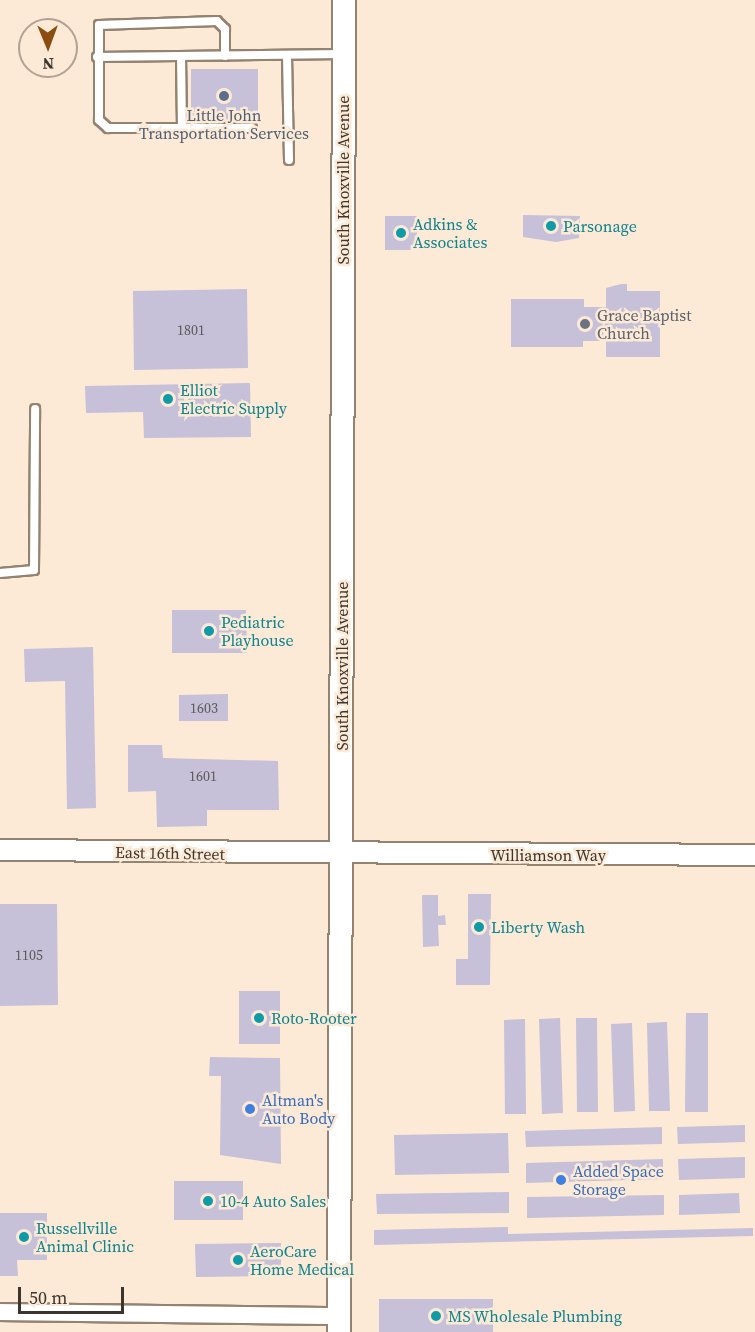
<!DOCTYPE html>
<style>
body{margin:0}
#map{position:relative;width:755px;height:1332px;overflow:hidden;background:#fcead6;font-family:"Source Serif 4",serif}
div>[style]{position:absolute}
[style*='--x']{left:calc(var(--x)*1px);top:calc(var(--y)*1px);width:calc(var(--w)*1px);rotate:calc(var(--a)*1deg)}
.building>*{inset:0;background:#c6c0d8}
.roads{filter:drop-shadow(2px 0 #938371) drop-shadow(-2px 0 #938371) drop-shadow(0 2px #938371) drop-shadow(0 -2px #938371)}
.service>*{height:8px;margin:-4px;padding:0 4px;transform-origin:4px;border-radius:4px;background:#fff}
.minor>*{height:16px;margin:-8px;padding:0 8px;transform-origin:8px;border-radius:8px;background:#fff}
.tertiary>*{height:20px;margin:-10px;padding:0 10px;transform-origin:10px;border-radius:10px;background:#fff}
.secondary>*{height:22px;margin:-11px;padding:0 11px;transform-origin:11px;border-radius:11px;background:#fff}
.dots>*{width:16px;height:16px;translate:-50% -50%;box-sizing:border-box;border:3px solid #fcead6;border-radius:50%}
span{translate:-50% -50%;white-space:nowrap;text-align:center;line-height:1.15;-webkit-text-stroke:5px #fcead6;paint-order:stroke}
.number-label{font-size:14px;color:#5e5858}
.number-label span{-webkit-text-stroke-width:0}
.service-label{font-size:16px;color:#4e5e75}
.street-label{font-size:16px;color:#3c352e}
.culture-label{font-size:16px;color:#0d838f}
.left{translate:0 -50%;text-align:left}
.worship-label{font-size:16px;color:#5b616d}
.shop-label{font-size:16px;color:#366cbe}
.north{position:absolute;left:18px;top:18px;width:60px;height:60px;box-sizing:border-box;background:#fcead6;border:2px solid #afa293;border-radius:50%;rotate:179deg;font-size:16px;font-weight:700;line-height:24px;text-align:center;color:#3c352e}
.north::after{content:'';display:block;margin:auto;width:21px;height:27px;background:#8b4e10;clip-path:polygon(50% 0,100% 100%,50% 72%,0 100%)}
.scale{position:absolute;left:18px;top:1287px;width:106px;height:27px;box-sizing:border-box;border:3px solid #3c352e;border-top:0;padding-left:8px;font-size:18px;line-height:21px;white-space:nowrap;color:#3c352e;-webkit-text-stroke:4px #fcead6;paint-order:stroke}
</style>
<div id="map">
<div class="building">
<div style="clip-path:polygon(191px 69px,258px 69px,258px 123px,191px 123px)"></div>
<div style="clip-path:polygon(523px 215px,580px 216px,579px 238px,556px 242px,523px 237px)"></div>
<div style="clip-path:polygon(385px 216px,417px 216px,417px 250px,385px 250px)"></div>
<div style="clip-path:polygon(621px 284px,627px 284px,627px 291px,660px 291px,660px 357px,606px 357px,606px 341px,583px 341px,583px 347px,511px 347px,511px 299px,584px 299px,584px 307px,606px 307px,606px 288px)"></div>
<div style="clip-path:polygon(247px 289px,248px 368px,134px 370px,133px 291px)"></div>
<div style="clip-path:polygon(250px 383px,251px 437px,144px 438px,143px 412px,86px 413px,85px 386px)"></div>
<div style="clip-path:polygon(172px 610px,246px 610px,247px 653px,172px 653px)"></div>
<div style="clip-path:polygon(93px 647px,96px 808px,67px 809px,65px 681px,25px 682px,24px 649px)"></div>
<div style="clip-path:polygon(228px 694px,228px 721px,179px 721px,179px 695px)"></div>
<div style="clip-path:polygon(128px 745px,162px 745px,163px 758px,278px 761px,279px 810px,207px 810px,207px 826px,157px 827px,156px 791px,128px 792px)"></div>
<div style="clip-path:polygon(468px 894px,491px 894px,490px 985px,456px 985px,456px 959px,468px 959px)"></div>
<div style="clip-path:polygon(422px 895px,438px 895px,438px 916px,445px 915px,446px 925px,438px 925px,439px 946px,423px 947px)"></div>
<div style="clip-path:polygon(0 904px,57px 904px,58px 1005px,0 1006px)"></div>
<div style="clip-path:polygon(239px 991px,280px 991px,280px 1044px,239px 1044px)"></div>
<div style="clip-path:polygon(686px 1013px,708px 1013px,708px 1112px,685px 1112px)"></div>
<div style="clip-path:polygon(560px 1018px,563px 1113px,542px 1114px,539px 1019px)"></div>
<div style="clip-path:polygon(576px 1018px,597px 1018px,598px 1112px,577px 1112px)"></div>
<div style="clip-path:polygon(525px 1019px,526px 1114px,505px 1114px,504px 1020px)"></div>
<div style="clip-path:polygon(667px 1022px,670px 1111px,649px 1111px,647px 1023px)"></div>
<div style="clip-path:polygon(632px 1023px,635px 1111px,614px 1112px,611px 1024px)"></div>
<div style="clip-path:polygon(210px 1057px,280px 1058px,281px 1164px,220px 1155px,221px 1076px,209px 1076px)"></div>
<div style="clip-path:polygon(745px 1125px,745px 1142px,678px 1144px,677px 1127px)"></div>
<div style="clip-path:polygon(662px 1127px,662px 1144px,526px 1147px,525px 1131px)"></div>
<div style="clip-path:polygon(508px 1133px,509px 1173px,395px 1175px,394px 1135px)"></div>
<div style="clip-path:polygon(745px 1157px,745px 1178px,679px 1180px,678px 1159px)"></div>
<div style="clip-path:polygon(663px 1159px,663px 1179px,526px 1183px,526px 1163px)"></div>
<div style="clip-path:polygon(174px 1181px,243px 1181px,243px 1220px,174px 1220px)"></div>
<div style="clip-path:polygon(509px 1192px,509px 1213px,377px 1214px,376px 1194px)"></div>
<div style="clip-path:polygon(739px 1193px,740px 1213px,679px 1215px,679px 1195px)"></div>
<div style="clip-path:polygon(664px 1195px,664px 1215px,527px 1218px,527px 1197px)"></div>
<div style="clip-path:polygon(0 1213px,47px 1213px,47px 1260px,17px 1260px,18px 1276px,0 1276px)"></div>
<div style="clip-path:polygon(508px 1227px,508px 1234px,753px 1228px,753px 1236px,374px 1245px,374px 1230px)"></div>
<div style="clip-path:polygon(281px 1243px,281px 1276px,196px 1277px,195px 1244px)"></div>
<div style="clip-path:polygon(379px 1299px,493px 1299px,493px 1332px,379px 1332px)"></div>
</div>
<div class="roads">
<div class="service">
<div style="--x:287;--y:55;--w:105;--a:88.9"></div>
<div style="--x:181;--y:56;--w:72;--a:89.2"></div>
<div style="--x:225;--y:56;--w:27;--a:-90"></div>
<div style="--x:225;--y:29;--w:11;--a:-135"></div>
<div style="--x:217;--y:21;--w:118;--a:178.1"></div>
<div style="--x:99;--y:25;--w:95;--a:90"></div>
<div style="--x:99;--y:120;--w:12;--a:42"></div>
<div style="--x:108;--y:128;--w:144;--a:0"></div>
<div style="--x:97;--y:57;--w:246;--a:-0.7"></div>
<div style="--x:0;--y:573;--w:34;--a:-5"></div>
<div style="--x:34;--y:570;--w:161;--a:-89.6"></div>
</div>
<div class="minor">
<div style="--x:0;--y:1312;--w:339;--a:0.7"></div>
</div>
<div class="tertiary">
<div style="--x:0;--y:850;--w:755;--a:0.38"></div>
</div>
<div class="secondary">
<div style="--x:339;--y:1332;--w:1332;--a:-89.78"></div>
</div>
</div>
<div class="dots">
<div style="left:224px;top:96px;background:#5c6f8a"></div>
<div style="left:551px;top:226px;background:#0f9aa8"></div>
<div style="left:401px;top:233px;background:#0f9aa8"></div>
<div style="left:585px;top:324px;background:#6b7280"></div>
<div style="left:168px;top:399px;background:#0f9aa8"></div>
<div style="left:209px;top:631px;background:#0f9aa8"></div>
<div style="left:479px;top:927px;background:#0f9aa8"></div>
<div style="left:259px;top:1018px;background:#0f9aa8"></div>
<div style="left:250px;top:1109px;background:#3f7fe0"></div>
<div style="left:561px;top:1180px;background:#3f7fe0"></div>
<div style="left:208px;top:1201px;background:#0f9aa8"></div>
<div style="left:24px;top:1237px;background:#0f9aa8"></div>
<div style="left:238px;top:1260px;background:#0f9aa8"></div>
<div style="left:436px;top:1316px;background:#0f9aa8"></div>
</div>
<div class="number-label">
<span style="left:191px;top:330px">1801</span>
<span style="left:204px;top:708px">1603</span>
<span style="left:203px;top:776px">1601</span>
<span style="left:29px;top:955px">1105</span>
</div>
<div class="service-label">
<span style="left:224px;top:124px">Little John<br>Transportation Services</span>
</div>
<div class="street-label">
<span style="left:343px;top:180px;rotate:-90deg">South Knoxville Avenue</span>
<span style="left:342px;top:666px;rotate:-90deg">South Knoxville Avenue</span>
<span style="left:170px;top:853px;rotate:1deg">East 16th Street</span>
<span style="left:548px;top:855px">Williamson Way</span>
</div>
<div class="culture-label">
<span class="left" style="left:413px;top:233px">Adkins &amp;<br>Associates</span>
<span class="left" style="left:563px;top:226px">Parsonage</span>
<span class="left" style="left:180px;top:399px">Elliot<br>Electric Supply</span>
<span class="left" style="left:221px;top:631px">Pediatric<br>Playhouse</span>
<span class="left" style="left:491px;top:927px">Liberty Wash</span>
<span class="left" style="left:271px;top:1018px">Roto-Rooter</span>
<span class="left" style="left:220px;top:1201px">10-4 Auto Sales</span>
<span class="left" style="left:36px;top:1237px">Russellville<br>Animal Clinic</span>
<span class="left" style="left:250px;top:1260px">AeroCare<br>Home Medical</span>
<span class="left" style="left:448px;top:1316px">MS Wholesale Plumbing</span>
</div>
<div class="worship-label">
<span class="left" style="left:597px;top:324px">Grace Baptist<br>Church</span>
</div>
<div class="shop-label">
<span class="left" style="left:262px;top:1109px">Altman's<br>Auto Body</span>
<span class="left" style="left:573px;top:1180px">Added Space<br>Storage</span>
</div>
<div class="north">N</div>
<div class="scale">50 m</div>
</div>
